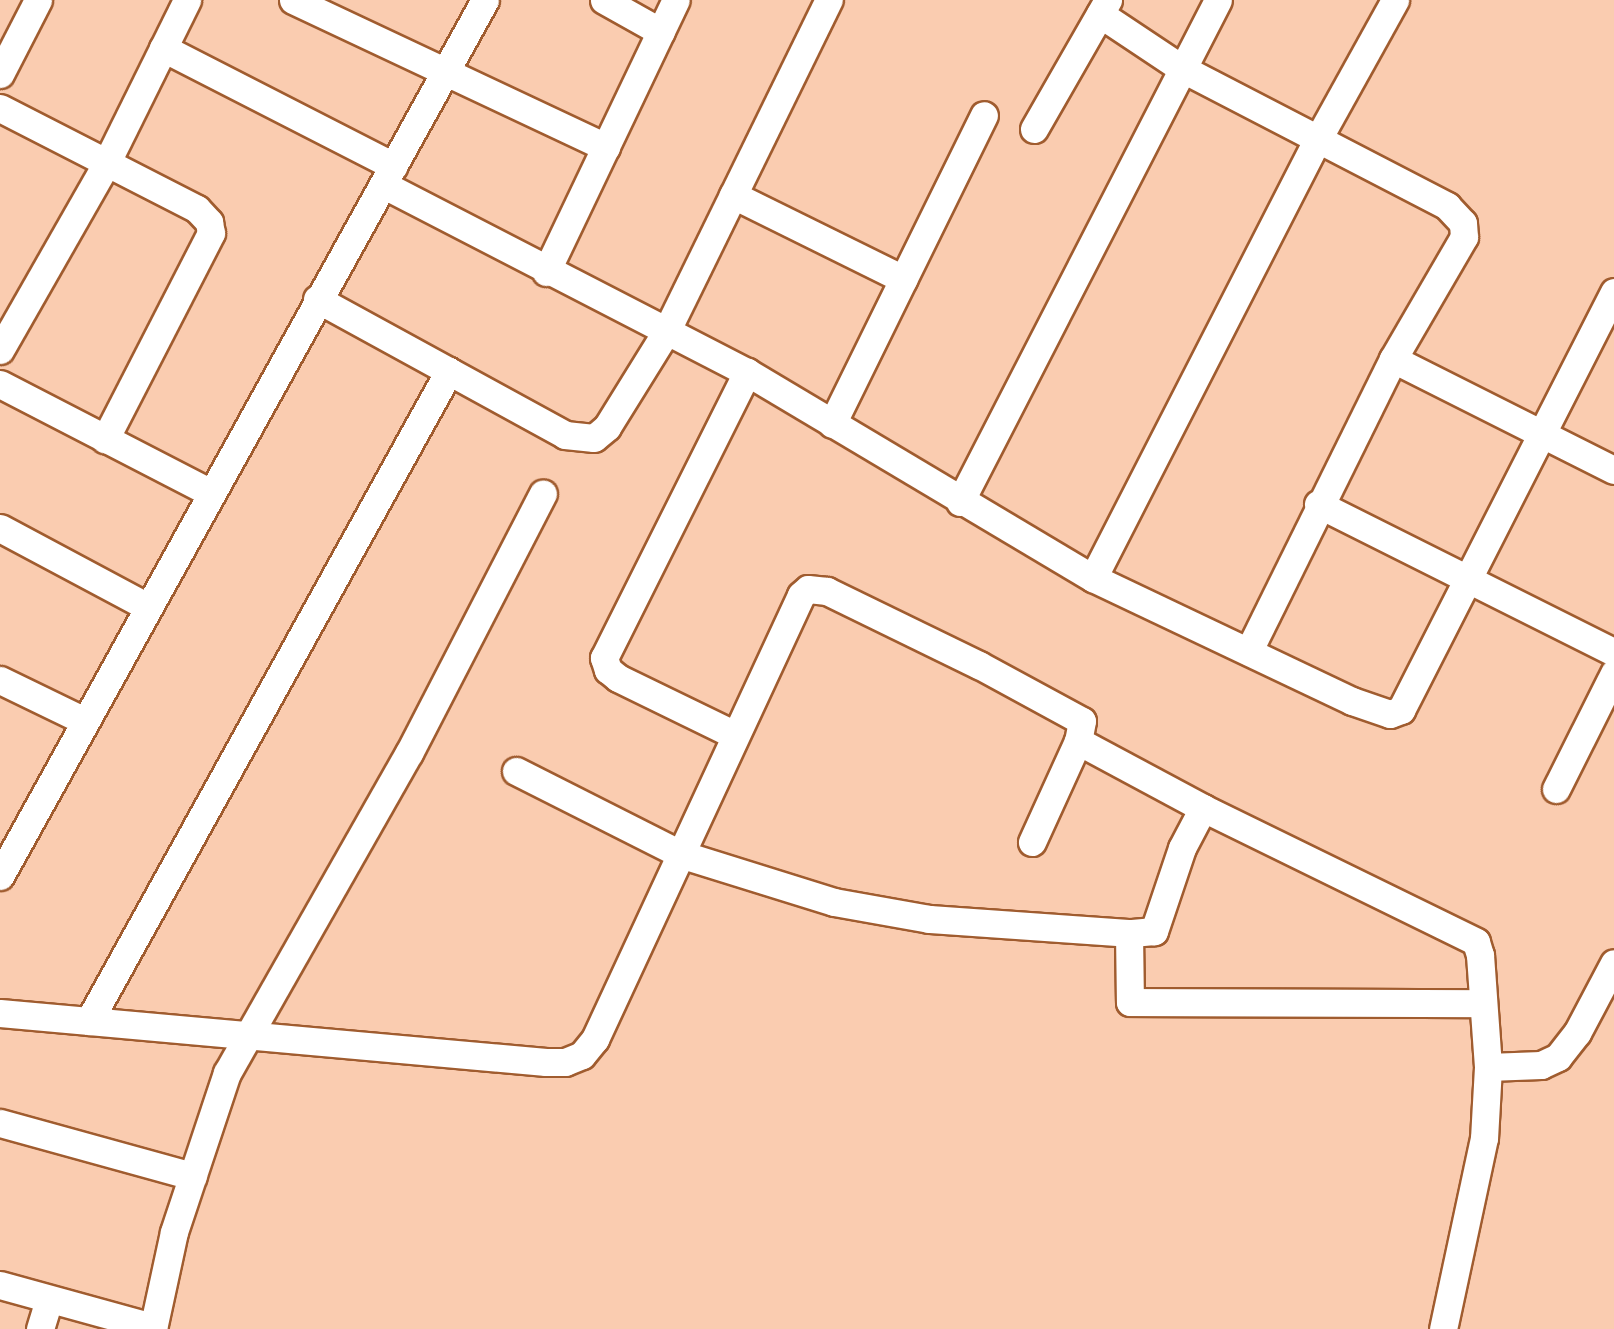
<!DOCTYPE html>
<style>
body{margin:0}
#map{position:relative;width:1614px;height:1329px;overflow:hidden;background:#faccb0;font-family:Helvetica,sans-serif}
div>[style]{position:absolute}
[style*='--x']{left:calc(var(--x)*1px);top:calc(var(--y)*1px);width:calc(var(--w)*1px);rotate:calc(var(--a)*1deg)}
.roads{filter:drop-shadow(2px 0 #a05c2f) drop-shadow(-2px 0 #a05c2f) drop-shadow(0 2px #a05c2f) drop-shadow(0 -2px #a05c2f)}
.street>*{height:27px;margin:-13.5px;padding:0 13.5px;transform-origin:13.5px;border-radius:13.5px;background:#fff}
span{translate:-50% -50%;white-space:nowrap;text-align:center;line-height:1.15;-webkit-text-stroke:6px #faccb0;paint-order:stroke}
</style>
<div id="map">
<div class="roads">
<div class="street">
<div style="--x:293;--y:0;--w:346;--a:25.2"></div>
<div style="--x:604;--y:0;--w:65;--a:29.3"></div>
<div style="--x:1100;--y:14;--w:97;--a:33.7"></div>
<div style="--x:1181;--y:68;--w:300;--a:27.4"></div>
<div style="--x:1447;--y:206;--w:23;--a:47"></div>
<div style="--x:1463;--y:223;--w:14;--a:86"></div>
<div style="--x:1464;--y:237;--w:141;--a:120.2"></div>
<div style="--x:1393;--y:359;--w:326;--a:116.3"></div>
<div style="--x:163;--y:48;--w:259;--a:27.1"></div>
<div style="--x:0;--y:74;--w:83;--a:-62.8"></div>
<div style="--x:0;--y:108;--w:221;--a:27.1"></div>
<div style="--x:197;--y:209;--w:18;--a:47"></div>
<div style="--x:209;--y:222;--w:11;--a:80"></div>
<div style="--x:211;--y:233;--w:232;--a:117.2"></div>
<div style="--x:1034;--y:129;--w:149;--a:-60.2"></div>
<div style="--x:384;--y:185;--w:408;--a:27.3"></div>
<div style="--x:747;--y:372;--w:403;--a:30.8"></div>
<div style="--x:1093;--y:578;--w:287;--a:25.4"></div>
<div style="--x:1352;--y:701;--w:40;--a:18.9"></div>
<div style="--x:1390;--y:714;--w:12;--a:-20"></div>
<div style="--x:1401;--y:710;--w:469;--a:-63"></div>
<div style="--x:733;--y:195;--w:190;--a:26.3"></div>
<div style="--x:546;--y:272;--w:301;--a:-64.5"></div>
<div style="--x:317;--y:299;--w:283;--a:28.7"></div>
<div style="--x:565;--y:435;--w:29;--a:6"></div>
<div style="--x:594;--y:438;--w:17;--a:-40"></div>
<div style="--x:607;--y:427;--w:112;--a:-58.2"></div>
<div style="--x:666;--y:332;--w:370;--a:-63.9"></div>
<div style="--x:0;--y:350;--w:214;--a:-60.3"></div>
<div style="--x:106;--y:164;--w:183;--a:-63.7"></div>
<div style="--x:1393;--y:359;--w:247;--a:26.7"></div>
<div style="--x:0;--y:384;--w:237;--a:27.3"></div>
<div style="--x:832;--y:424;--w:344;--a:-63.8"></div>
<div style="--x:960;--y:502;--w:564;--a:-62.8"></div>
<div style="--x:1318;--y:504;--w:331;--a:26.6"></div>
<div style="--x:0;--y:528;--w:168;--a:28.1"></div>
<div style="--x:1093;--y:578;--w:493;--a:-62.9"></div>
<div style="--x:1318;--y:139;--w:159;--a:-61"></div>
<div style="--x:0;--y:680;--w:94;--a:25.8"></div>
<div style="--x:735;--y:735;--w:130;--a:-154"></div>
<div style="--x:618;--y:678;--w:13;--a:-141"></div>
<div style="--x:608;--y:670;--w:13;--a:-108"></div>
<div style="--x:604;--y:658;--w:320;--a:-63.4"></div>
<div style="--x:1078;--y:741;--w:142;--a:28.2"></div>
<div style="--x:1203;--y:808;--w:304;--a:26.1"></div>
<div style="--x:1476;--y:942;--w:14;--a:73"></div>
<div style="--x:1480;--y:955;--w:112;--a:85.9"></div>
<div style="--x:1488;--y:1067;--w:71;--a:93.2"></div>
<div style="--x:1484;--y:1138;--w:195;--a:102.1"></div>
<div style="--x:516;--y:771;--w:184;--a:26.8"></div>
<div style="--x:680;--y:854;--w:161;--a:17.3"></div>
<div style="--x:834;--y:902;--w:97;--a:10.1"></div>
<div style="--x:929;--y:919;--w:200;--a:4"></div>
<div style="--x:1556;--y:789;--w:130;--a:-63.4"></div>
<div style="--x:1203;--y:808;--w:45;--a:117.7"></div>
<div style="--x:1182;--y:848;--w:88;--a:108.6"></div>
<div style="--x:1154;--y:931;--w:25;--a:175"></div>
<div style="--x:1129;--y:933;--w:69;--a:89.2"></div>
<div style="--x:1130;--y:1002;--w:352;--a:0.2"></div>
<div style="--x:0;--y:876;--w:1001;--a:-61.03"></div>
<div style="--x:0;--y:1013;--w:548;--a:5.13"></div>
<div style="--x:546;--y:1062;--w:19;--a:0"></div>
<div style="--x:565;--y:1062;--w:18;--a:-22"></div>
<div style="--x:582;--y:1055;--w:21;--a:-51"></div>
<div style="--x:595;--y:1039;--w:489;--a:-65.1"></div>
<div style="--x:801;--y:595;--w:9;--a:-41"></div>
<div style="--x:808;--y:589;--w:19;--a:6"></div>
<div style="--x:827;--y:591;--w:169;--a:26"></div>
<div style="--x:979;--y:665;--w:117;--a:28.5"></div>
<div style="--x:1082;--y:721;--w:20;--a:101"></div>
<div style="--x:1078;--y:741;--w:111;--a:114.5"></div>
<div style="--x:89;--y:1021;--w:743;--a:-61.02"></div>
<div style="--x:1488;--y:1067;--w:53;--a:-2.2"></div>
<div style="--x:1541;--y:1065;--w:19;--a:-25"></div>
<div style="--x:1558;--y:1057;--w:31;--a:-52"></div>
<div style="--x:1577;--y:1033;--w:79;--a:-62.1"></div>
<div style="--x:0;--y:1123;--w:200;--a:15.4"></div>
<div style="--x:0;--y:1285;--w:159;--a:15.4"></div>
<div style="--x:40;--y:1329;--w:30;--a:-73"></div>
<div style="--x:153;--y:1329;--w:99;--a:-77.8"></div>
<div style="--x:174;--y:1232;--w:168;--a:-71.6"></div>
<div style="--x:227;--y:1073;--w:368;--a:-60.4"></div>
<div style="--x:409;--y:753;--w:292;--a:-62.7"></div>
</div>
</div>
</div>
